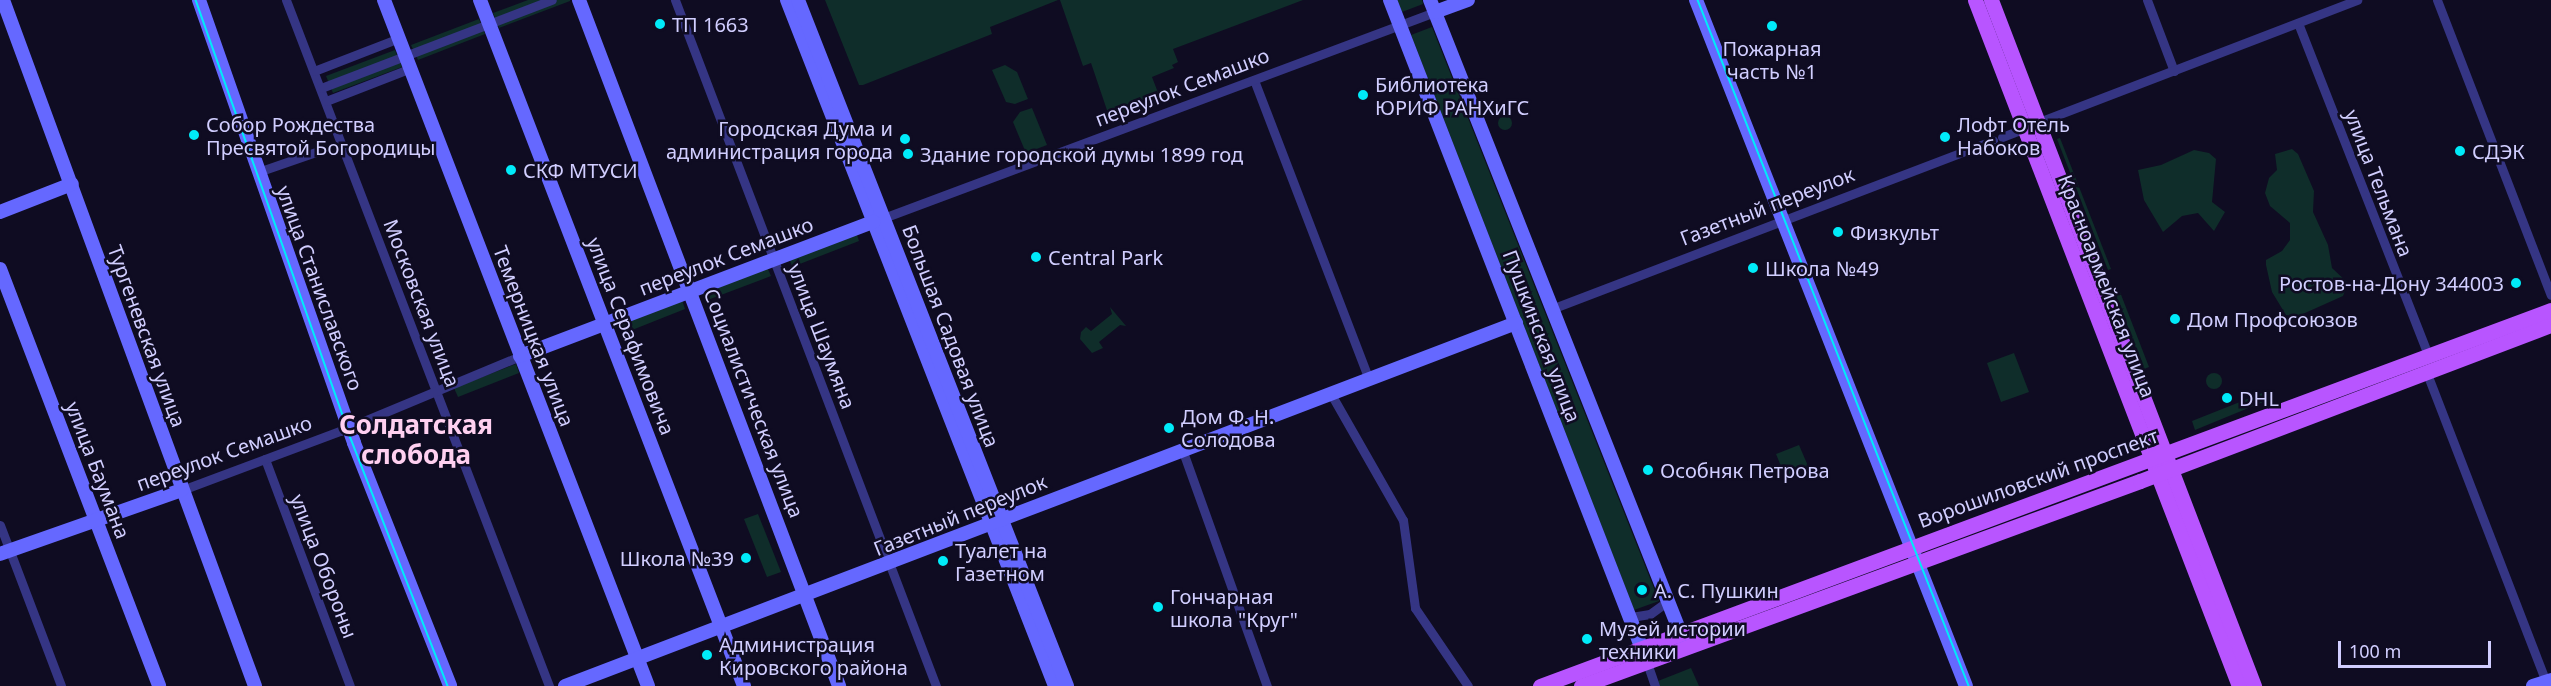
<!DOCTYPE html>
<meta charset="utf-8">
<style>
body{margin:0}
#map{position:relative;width:2551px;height:686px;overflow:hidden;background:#0f0c22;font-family:"Noto Sans",sans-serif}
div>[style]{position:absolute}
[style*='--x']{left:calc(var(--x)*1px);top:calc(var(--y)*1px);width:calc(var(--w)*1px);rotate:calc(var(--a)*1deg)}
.green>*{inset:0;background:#0f2d2a}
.round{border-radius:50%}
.street>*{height:9px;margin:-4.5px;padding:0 4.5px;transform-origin:4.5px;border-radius:4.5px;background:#353584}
.secondary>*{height:14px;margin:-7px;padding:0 7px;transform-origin:7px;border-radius:7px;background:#6568ff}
.primary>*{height:15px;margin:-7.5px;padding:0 7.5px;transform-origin:7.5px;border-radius:7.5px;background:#b855ff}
.tram>*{height:1.5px;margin:-0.75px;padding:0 0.75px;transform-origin:0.75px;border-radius:0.75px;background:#00ebf9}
.dots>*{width:16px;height:16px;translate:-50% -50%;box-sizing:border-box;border:3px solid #0f0c22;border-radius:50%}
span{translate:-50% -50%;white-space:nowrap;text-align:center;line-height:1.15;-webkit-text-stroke:5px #0f0c22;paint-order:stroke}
.poi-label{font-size:20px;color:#d1ceff}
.left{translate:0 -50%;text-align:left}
.right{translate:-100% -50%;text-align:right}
.street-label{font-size:20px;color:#d1ceff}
.district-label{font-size:26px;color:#ffd0f0;font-weight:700}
.scale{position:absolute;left:2338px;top:641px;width:153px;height:27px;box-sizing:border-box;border:3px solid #d1ceff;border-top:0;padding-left:8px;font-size:18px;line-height:21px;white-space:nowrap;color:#d1ceff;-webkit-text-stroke:4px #0f0c22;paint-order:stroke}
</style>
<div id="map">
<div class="green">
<div style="clip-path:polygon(528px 0,570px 0,570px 1px,499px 28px,493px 13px)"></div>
<div style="clip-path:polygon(825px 0,1058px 0,990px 27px,992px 34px,863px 85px,859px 85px)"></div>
<div style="clip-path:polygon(1060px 0,1303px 0,1173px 49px,1178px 62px,1172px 65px,1174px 68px,1152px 77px,1162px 103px,1111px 122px,1091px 63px,1083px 66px)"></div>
<div style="clip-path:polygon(1397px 0,1422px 0,1423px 4px,1402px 12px)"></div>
<div style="clip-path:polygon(479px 19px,485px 34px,418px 60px,411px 45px)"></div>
<div style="clip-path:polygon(1432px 27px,1659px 601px,1634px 610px,1411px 35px)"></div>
<div style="clip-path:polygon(395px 50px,402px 67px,333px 93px,326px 76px)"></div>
<div style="clip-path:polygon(1005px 65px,1017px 72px,1028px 99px,1015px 104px,1006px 102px,992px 70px)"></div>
<div style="clip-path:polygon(1032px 108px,1047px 145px,1026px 153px,1013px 122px,1020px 112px)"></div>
<div class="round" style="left:1498px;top:116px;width:14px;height:14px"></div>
<div style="clip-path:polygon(2060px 138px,2111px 269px,2108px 270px,2057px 139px)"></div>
<div style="clip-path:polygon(2292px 149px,2298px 154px,2314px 191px,2313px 212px,2328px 245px,2332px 268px,2348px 283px,2343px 296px,2296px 317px,2286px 315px,2272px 292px,2266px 265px,2266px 260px,2282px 251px,2290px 240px,2290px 223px,2270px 206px,2265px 193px,2269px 178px,2277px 170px,2275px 154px)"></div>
<div style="clip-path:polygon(2194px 150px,2209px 153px,2216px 159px,2212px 202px,2225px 212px,2214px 231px,2198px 213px,2182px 216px,2163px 232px,2144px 200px,2138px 170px,2161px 165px)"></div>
<div style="clip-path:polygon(856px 232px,859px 241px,792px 267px,789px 257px)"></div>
<div style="clip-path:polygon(767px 267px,771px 276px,705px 301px,702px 292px)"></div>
<div style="clip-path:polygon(2120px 292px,2149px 367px,2144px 369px,2115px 293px)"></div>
<div style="clip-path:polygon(682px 300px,685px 309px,622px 334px,618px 324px)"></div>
<div style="clip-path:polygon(1110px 307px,1126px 326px,1120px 325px,1099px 342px,1103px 348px,1092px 353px,1080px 339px,1081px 332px,1086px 327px,1091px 331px,1112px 314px)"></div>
<div style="clip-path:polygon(2014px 353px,2029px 392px,2001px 402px,1987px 363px)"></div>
<div style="clip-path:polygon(516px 364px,519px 373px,458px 397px,454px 388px)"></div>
<div class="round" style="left:2206px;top:373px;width:16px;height:16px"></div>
<div style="clip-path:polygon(2265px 392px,2268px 400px,2195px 430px,2192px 421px)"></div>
<div style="clip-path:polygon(1799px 445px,1808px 466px,1785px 476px,1776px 454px)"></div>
<div style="clip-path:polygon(758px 514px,781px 572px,767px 577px,744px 519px)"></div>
<div style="clip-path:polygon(1691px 668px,1699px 686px,1660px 686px,1658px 681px)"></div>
</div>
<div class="street">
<div style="--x:286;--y:0;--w:735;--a:69.02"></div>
<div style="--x:675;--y:0;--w:734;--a:69.17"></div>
<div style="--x:2147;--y:0;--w:76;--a:69.2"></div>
<div style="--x:2437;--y:0;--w:316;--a:68.9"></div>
<div style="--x:2298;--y:23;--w:357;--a:68.6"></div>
<div style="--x:314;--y:71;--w:91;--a:-21.2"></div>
<div style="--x:1254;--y:80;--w:320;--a:69"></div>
<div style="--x:321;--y:88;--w:247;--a:-20.9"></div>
<div style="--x:326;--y:101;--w:91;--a:-21.2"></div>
<div style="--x:2039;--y:122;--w:341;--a:-21"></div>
<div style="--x:2002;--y:137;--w:25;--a:-21"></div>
<div style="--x:258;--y:172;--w:65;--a:-19"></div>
<div style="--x:878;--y:220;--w:595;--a:-20.48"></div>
<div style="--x:1554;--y:308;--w:470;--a:-20.9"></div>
<div style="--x:2426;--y:371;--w:333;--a:68.9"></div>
<div style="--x:1331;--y:394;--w:145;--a:60.3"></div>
<div style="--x:1403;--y:520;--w:89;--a:82.2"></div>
<div style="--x:1415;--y:608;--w:94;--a:55.8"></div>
<div style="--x:1182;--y:449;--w:252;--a:70.3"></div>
<div style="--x:265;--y:459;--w:242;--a:69.5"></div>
<div style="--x:182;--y:490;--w:169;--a:-20.5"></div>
<div style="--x:340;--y:431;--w:195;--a:-22.6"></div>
<div style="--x:0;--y:525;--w:172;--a:69.2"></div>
<div style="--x:1631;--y:617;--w:19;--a:-9"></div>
<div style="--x:1650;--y:614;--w:24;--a:-36"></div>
<div style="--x:1645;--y:657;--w:31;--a:71"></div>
</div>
<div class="secondary">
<div style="--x:3;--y:0;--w:731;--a:69.83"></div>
<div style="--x:199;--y:0;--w:469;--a:70.7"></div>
<div style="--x:354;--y:443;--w:261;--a:68.4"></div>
<div style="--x:384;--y:0;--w:735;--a:68.95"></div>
<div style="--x:480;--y:0;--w:735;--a:68.95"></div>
<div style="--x:579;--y:0;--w:734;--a:69.24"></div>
<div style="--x:787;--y:0;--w:736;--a:68.66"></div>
<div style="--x:798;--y:0;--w:737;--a:68.59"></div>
<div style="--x:1390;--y:0;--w:696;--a:68.78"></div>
<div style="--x:1430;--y:0;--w:690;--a:68.41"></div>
<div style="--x:1696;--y:0;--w:737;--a:68.52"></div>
<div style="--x:1435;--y:12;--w:35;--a:-20"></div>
<div style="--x:0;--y:212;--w:77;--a:-21.3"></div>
<div style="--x:0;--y:269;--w:446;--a:69.1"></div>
<div style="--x:520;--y:356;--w:378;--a:-20.8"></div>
<div style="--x:0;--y:554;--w:193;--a:-19.4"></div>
<div style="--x:565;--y:686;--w:1018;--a:-20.89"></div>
<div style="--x:2533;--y:686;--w:19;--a:-18"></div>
</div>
<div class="primary">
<div style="--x:1975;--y:0;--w:735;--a:68.95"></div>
<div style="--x:1991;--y:0;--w:735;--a:69.02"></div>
<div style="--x:1540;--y:686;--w:1079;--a:-20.4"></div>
<div style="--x:1581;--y:686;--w:595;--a:-20.14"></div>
<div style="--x:2140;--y:481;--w:440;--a:-20.8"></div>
</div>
<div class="tram">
<div style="--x:196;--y:0;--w:462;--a:70.5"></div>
<div style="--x:350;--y:436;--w:269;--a:68.6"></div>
<div style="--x:1698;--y:0;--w:738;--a:68.44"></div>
</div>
<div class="dots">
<div style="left:660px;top:24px;background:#00ebf9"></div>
<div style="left:1772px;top:26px;background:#00ebf9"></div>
<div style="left:1363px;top:95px;background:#00ebf9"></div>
<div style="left:194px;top:135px;background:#00ebf9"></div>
<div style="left:1945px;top:137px;background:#00ebf9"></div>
<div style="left:905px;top:139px;background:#00ebf9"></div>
<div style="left:2460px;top:151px;background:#00ebf9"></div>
<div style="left:908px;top:154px;background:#00ebf9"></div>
<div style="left:511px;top:170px;background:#00ebf9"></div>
<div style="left:1838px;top:232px;background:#00ebf9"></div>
<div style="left:1036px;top:257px;background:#00ebf9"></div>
<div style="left:1753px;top:268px;background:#00ebf9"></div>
<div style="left:2516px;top:283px;background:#00ebf9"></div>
<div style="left:2175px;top:319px;background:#00ebf9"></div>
<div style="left:2227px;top:398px;background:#00ebf9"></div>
<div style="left:1169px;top:428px;background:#00ebf9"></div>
<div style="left:1648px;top:470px;background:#00ebf9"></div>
<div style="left:746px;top:558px;background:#00ebf9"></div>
<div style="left:943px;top:561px;background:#00ebf9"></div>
<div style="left:1642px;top:590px;background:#00ebf9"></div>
<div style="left:1158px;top:607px;background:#00ebf9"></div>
<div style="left:1587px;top:639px;background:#00ebf9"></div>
<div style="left:707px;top:655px;background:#00ebf9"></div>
</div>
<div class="poi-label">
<span class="left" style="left:672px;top:24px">ТП 1663</span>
<span style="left:1772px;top:60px">Пожарная<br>часть №1</span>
<span class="left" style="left:1375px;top:96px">Библиотека<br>ЮРИФ РАНХиГС</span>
<span class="left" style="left:206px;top:136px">Собор Рождества<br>Пресвятой Богородицы</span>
<span class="left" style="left:1957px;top:136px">Лофт Отель<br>Набоков</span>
<span class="right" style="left:893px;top:140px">Городская Дума и<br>администрация города</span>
<span class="left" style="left:2472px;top:151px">СДЭК</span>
<span class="left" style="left:920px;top:154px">Здание городской думы 1899 год</span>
<span class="left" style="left:523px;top:170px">СКФ МТУСИ</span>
<span class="left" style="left:1850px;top:232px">Физкульт</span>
<span class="left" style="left:1048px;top:257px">Central Park</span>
<span class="left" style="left:1765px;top:268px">Школа №49</span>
<span class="right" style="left:2504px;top:283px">Ростов-на-Дону 344003</span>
<span class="left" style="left:2187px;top:319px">Дом Профсоюзов</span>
<span class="left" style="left:2239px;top:398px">DHL</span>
<span class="left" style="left:1181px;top:428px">Дом Ф. Н.<br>Солодова</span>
<span class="left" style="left:1660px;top:470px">Особняк Петрова</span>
<span class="left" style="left:955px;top:562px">Туалет на<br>Газетном</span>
<span class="right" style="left:734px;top:558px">Школа №39</span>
<span class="left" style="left:1654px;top:590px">А. С. Пушкин</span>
<span class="left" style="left:1170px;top:608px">Гончарная<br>школа "Круг"</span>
<span class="left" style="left:1599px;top:640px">Музей истории<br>техники</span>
<span class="left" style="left:719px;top:656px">Администрация<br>Кировского района</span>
</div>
<div class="street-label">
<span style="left:1182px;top:87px;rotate:-21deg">переулок Семашко</span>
<span style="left:2379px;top:183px;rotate:69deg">улица Тельмана</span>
<span style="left:1767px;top:206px;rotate:-21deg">Газетный переулок</span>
<span style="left:726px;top:256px;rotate:-21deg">переулок Семашко</span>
<span style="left:2107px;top:286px;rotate:69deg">Красноармейская улица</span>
<span style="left:320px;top:288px;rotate:70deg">улица Станиславского</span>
<span style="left:422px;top:303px;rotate:69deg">Московская улица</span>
<span style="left:147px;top:336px;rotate:70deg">Тургеневская улица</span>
<span style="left:534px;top:336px;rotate:69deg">Темерницкая улица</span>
<span style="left:631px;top:336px;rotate:69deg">улица Серафимовича</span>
<span style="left:822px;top:336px;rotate:69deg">улица Шаумяна</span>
<span style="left:951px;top:336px;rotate:69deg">Большая Садовая улица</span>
<span style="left:1542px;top:336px;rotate:69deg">Пушкинская улица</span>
<span style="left:754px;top:403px;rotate:69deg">Социалистическая улица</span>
<span style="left:224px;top:453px;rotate:-20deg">переулок Семашко</span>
<span style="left:98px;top:470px;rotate:69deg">улица Баумана</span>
<span style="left:2038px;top:478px;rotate:-20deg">Ворошиловский проспект</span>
<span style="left:960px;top:515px;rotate:-22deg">Газетный переулок</span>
<span style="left:324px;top:566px;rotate:69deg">улица Обороны</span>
</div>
<div class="district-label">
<span style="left:416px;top:440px">Солдатская<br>слобода</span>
</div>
<div class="scale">100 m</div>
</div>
